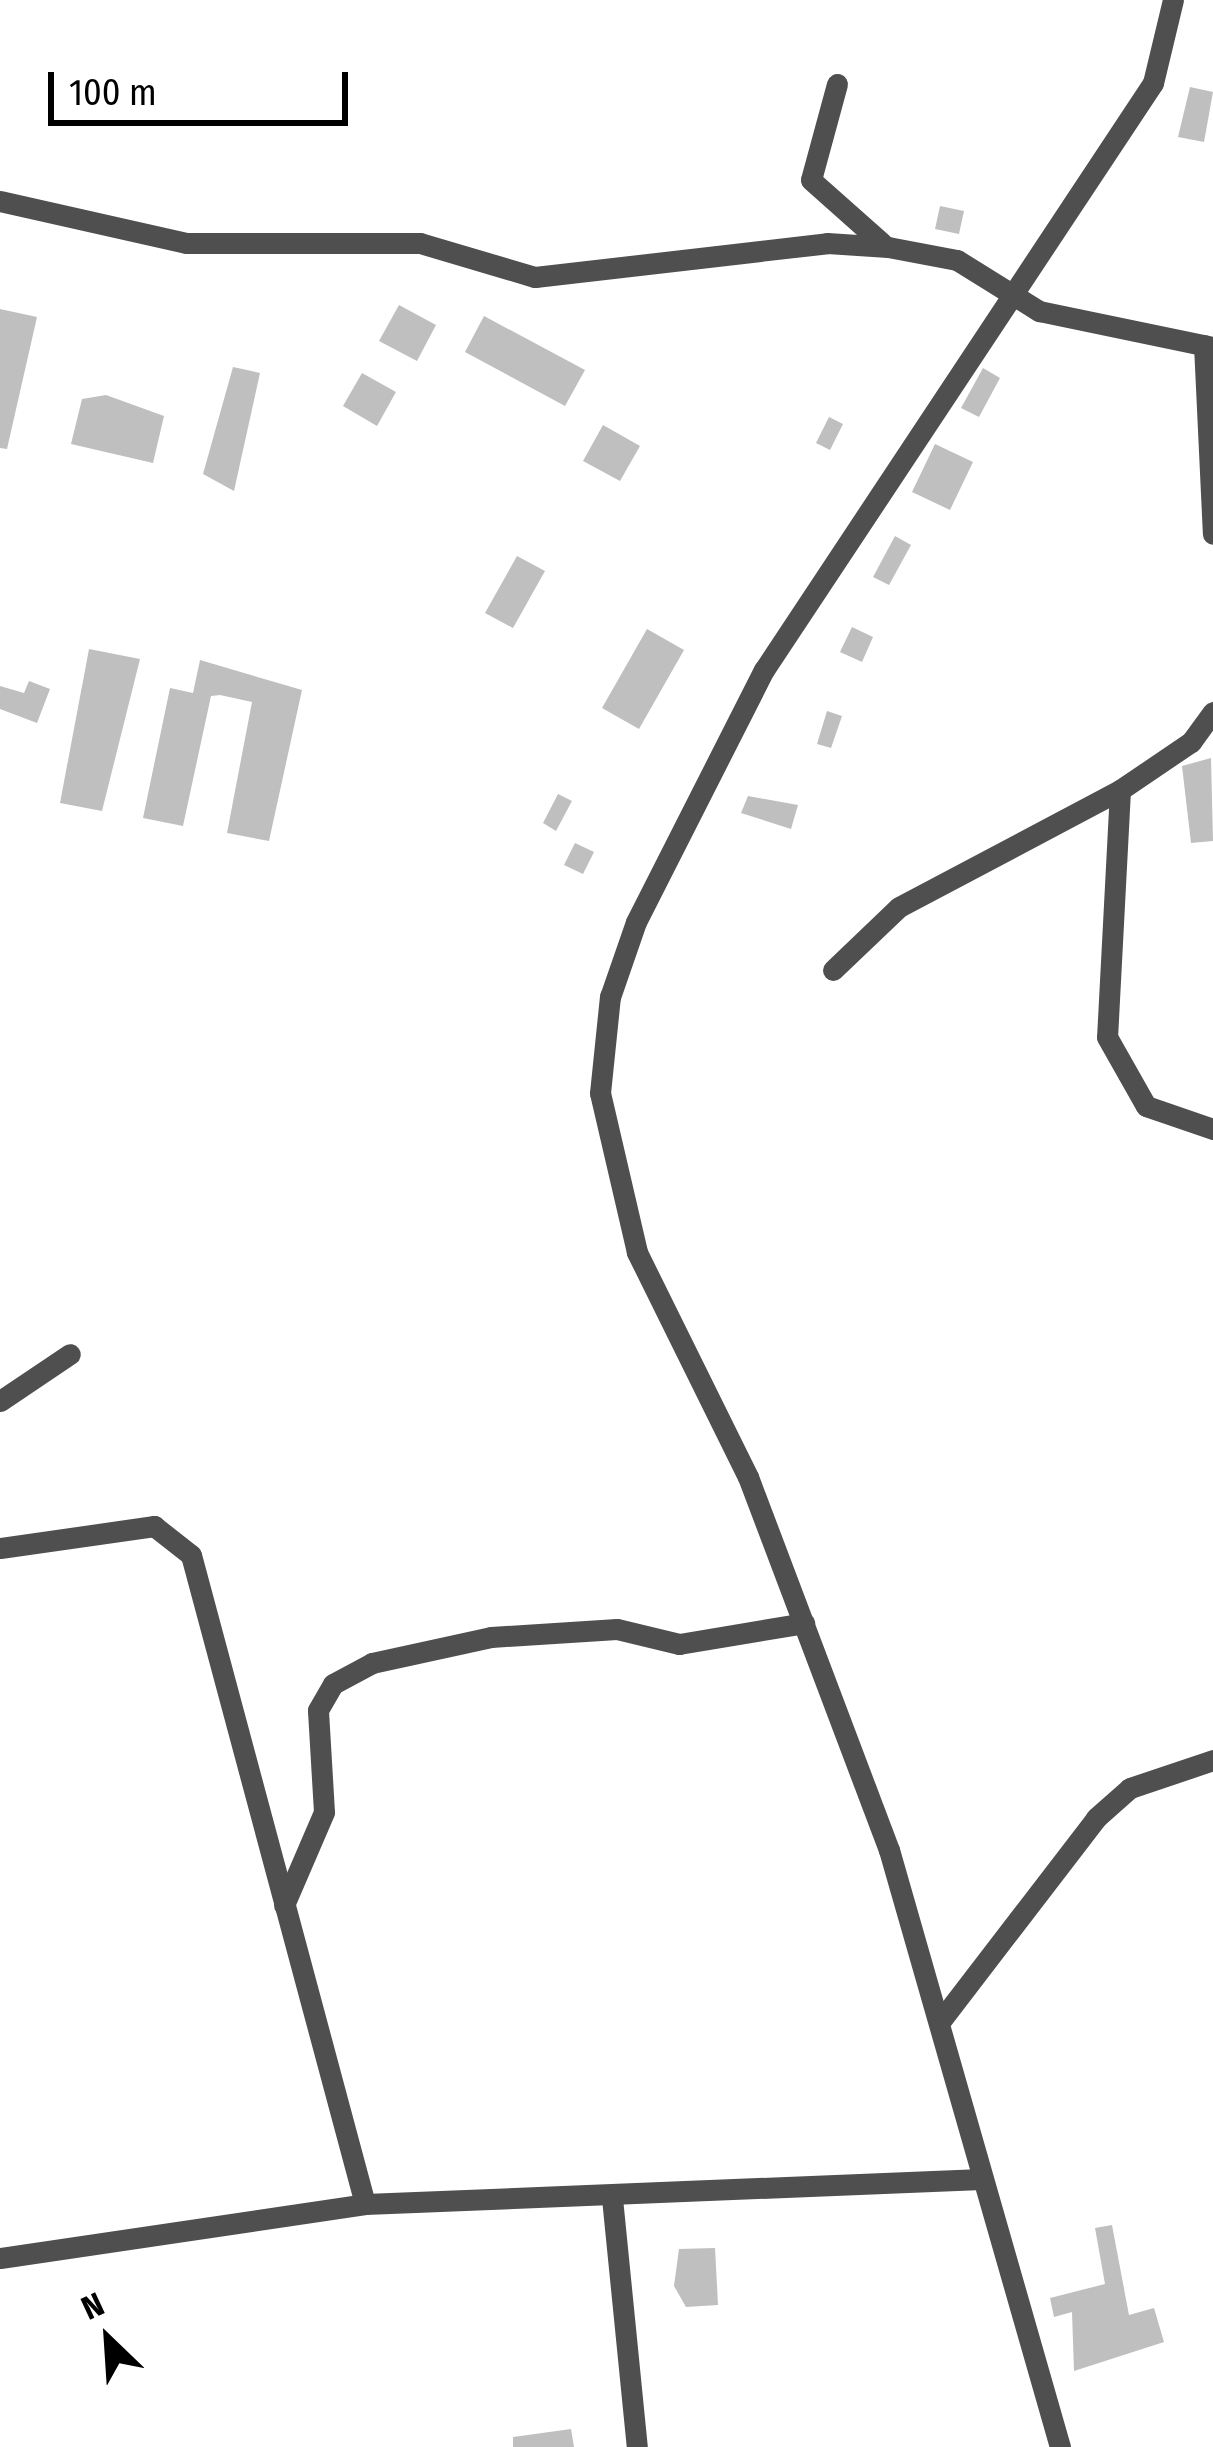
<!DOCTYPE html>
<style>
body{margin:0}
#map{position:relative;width:1213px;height:2447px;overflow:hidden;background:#fff;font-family:"Fira Sans Condensed",sans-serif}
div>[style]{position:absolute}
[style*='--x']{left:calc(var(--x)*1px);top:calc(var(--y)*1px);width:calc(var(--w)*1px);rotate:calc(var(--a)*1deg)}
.building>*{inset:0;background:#bfbfbf}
.minor>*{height:21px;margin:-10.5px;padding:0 10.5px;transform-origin:10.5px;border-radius:10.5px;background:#4f4f4f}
span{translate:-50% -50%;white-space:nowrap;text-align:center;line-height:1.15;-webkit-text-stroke:9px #fff;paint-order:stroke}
.north{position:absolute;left:48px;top:2279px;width:120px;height:120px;-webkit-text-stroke:9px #fff;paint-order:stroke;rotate:335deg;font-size:33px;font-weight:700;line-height:48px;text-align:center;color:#000}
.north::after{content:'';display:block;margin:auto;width:42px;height:54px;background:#000;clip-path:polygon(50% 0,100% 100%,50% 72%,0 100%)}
.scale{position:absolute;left:48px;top:72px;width:300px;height:54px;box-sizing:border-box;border:6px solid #000;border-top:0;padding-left:15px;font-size:36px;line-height:42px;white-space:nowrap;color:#000;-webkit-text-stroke:9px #fff;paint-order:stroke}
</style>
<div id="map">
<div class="building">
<div style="clip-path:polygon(1190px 87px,1213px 92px,1204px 142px,1178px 137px)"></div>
<div style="clip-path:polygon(940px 206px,964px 211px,959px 234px,935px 229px)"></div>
<div style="clip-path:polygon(399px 305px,436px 325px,417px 361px,379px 341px)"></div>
<div style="clip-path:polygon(0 309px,37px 317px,7px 449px,0 448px)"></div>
<div style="clip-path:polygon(484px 316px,585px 370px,565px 406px,465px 352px)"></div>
<div style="clip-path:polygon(233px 367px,260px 373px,234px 491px,203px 474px)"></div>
<div style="clip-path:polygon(983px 368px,1000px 378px,979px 417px,961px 408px)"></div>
<div style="clip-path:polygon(362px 373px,396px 392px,377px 426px,343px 406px)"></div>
<div style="clip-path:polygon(106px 395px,164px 416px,153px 463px,71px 444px,82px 399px)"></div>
<div style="clip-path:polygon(829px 417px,843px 424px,830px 450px,816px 443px)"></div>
<div style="clip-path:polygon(603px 425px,640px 446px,620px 481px,583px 461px)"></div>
<div style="clip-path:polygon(935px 444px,973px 462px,950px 510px,912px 492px)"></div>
<div style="clip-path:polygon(895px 536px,911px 545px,889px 585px,873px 577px)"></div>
<div style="clip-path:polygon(517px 556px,545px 571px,513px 628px,485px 613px)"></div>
<div style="clip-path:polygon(852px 627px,873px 637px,862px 662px,840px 652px)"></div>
<div style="clip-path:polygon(647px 629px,684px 650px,639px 729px,602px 708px)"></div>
<div style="clip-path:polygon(89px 649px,140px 659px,102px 811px,60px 803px)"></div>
<div style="clip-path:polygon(200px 660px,302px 690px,269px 841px,227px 833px,252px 702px,220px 695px,211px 696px,183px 826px,143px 818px,170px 688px,193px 693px)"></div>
<div style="clip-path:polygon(29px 681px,50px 689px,37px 723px,0 709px,0 686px,24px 693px)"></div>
<div style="clip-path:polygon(827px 711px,842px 716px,831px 748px,817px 744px)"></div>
<div style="clip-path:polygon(1211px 758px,1213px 841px,1191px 843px,1182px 766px)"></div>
<div style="clip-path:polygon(558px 794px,572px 801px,556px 831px,543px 823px)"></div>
<div style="clip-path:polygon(748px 796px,798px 805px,791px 829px,741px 813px)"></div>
<div style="clip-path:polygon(575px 843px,594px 852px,583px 874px,564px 865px)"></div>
<div style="clip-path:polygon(1112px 2225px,1129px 2315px,1154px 2308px,1164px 2342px,1074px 2371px,1072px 2312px,1054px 2317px,1050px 2298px,1105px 2284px,1095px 2228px)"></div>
<div style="clip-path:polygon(715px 2248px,718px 2305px,686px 2307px,674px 2286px,679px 2249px)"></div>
<div style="clip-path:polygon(571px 2429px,574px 2447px,513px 2447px,513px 2437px)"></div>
</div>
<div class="minor">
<div style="--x:837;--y:84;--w:99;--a:105.2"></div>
<div style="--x:811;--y:180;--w:95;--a:41.6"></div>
<div style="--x:0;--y:201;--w:191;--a:12.7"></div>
<div style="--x:186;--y:243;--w:234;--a:0"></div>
<div style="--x:420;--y:243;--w:120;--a:16.5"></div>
<div style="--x:535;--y:277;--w:294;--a:-6.6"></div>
<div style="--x:827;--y:243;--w:61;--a:3.8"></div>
<div style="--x:888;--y:247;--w:70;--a:10.7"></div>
<div style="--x:957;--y:260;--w:97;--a:31.9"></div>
<div style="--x:1039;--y:311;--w:178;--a:11.7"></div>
<div style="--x:1204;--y:345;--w:189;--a:87.3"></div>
<div style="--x:1120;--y:790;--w:247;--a:93"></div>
<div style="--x:1107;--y:1037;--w:79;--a:60.5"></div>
<div style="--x:1146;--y:1106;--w:71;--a:18.9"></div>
<div style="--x:833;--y:970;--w:91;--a:-43.7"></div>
<div style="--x:899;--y:907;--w:250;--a:-27.9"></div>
<div style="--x:1120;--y:790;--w:86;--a:-34.1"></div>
<div style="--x:1191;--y:742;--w:37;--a:-54"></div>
<div style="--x:0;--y:1401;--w:84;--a:-33.9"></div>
<div style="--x:0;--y:1548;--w:156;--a:-8.1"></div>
<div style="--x:154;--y:1526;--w:47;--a:38.1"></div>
<div style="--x:191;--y:1555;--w:672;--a:74.99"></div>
<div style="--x:284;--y:1905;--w:101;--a:-66.7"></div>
<div style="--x:324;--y:1812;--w:102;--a:-93.4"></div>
<div style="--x:318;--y:1710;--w:30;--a:-60"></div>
<div style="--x:333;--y:1684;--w:44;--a:-28.3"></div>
<div style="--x:372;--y:1663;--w:122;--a:-12.3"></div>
<div style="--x:491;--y:1637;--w:126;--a:-3.6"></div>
<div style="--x:617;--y:1629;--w:64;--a:13.6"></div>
<div style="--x:679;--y:1644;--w:127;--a:-9.5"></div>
<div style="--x:942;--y:2019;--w:253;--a:-52.5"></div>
<div style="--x:1096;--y:1818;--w:45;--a:-41.4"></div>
<div style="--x:1130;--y:1788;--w:88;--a:-18.6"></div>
<div style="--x:612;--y:2198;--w:250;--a:84.3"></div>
<div style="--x:0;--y:2258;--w:369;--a:-8.4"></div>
<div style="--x:365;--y:2204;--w:617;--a:-2.32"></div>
<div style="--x:1060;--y:2447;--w:621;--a:-105.98"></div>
<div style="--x:889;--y:1850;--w:399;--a:-110.7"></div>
<div style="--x:748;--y:1477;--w:251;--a:-116.3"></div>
<div style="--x:637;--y:1252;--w:163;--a:-103.1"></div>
<div style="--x:600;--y:1093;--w:97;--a:-84.1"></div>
<div style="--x:610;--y:997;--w:79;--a:-70.9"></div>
<div style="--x:636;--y:922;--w:283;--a:-63.1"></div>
<div style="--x:764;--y:670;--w:704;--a:-56.47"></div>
<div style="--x:1153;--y:83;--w:85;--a:-76.5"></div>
</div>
<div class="north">N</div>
<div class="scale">100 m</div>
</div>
